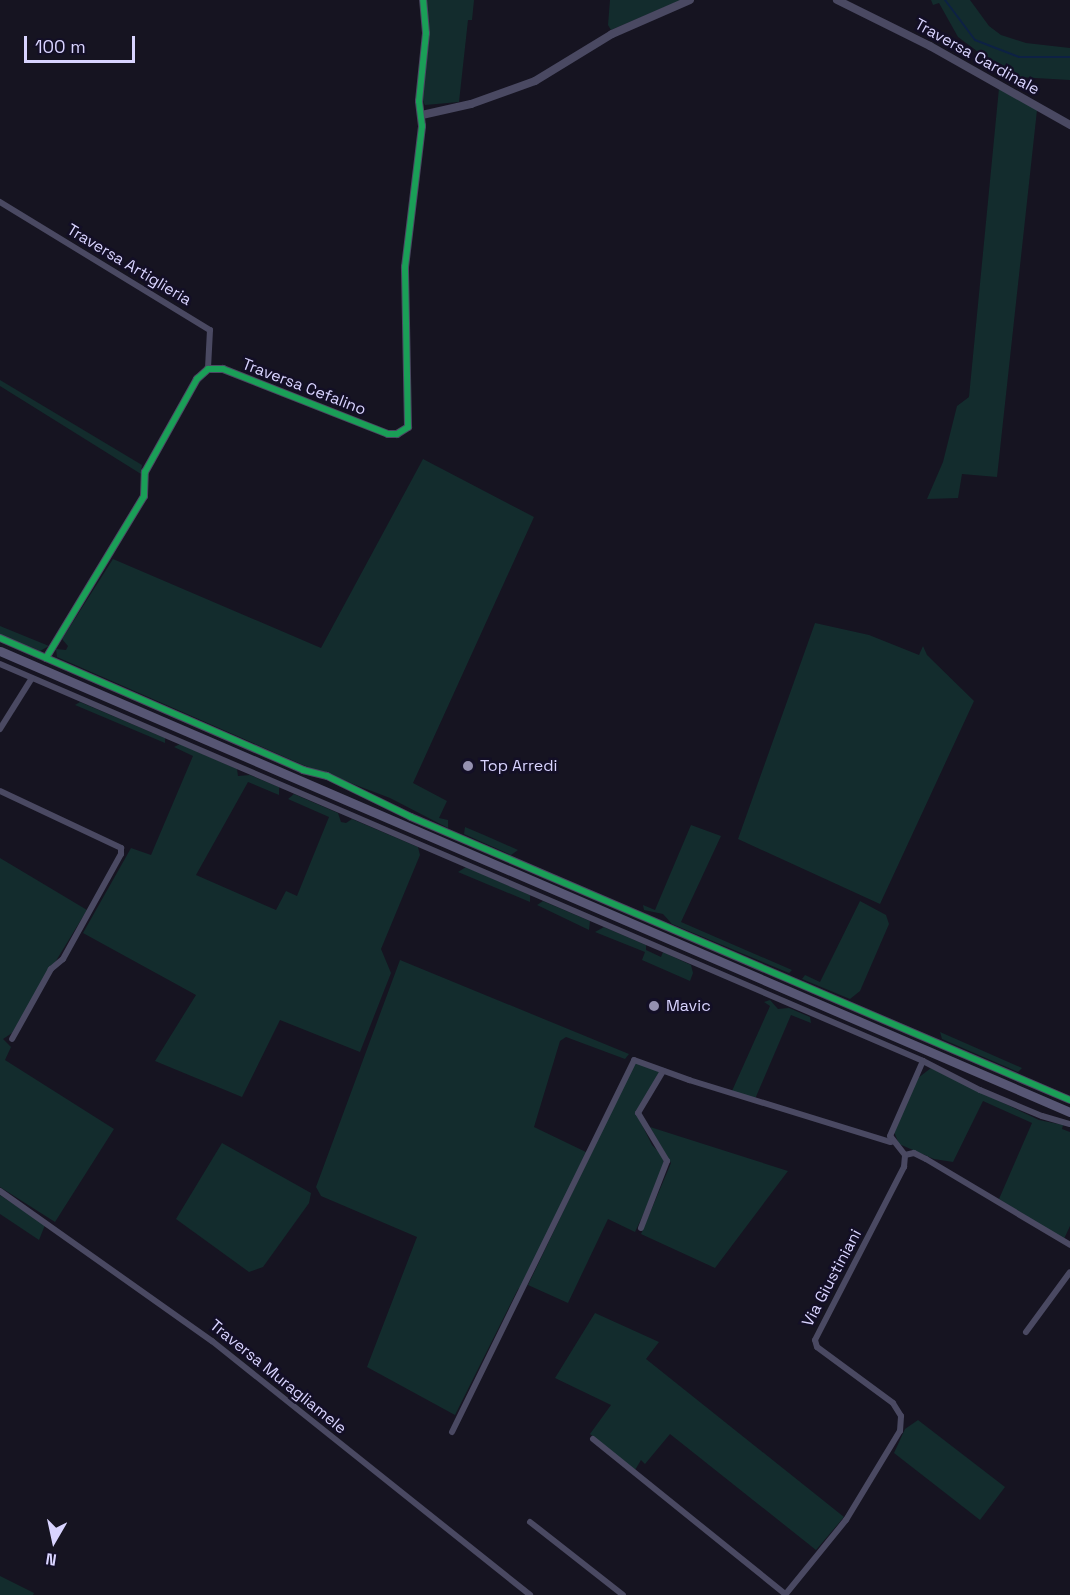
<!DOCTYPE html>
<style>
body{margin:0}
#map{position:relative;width:1070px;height:1595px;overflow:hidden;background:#161421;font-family:"Space Grotesk",sans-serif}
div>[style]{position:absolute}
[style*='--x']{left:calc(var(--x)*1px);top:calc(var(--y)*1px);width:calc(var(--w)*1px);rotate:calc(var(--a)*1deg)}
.green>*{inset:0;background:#132c2d}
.stream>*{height:2px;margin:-1px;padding:0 1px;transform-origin:1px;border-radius:1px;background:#0d2144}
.minor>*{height:6px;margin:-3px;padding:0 3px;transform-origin:3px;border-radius:3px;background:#4a4962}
.tertiary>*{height:8px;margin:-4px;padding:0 4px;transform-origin:4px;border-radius:4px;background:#4a4962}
.secondary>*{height:9px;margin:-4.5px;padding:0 4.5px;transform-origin:4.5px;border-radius:4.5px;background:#575674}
.cycleway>*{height:6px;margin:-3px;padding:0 3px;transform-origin:3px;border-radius:3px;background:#1a9f57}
.dots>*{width:16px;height:16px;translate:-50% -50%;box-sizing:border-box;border:3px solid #130f26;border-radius:50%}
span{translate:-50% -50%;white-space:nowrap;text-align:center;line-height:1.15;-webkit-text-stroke:5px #130f26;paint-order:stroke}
.street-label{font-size:16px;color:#d9d4ff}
.poi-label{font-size:16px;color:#d9d4ff}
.left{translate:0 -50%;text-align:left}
.north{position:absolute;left:24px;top:1511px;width:60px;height:60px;-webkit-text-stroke:4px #130f26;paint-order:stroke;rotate:189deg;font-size:16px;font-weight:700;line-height:24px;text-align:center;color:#d9d4ff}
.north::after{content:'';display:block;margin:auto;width:21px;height:27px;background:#d9d4ff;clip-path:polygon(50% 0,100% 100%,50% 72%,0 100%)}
.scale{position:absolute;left:24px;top:36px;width:111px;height:27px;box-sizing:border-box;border:3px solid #d9d4ff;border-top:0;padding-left:8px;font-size:18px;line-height:21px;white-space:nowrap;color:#d9d4ff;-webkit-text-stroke:4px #130f26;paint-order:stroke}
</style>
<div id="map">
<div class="green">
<div style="clip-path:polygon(426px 0,474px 0,472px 20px,468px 20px,459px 102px,425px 105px,422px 99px,429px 41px)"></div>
<div style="clip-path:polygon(610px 0,681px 0,611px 30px,608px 25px)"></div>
<div style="clip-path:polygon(931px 0,970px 0,989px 26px,1001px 35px,1026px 43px,1070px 48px,1070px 80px,1018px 77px,1000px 68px,958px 37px,939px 3px,933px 5px)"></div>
<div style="clip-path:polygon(999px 88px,1037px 110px,997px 477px,962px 474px,958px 498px,927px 499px,943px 462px,957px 406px,969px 397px)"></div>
<div style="clip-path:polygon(0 380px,142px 465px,141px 474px,0 386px)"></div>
<div style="clip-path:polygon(423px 459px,534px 517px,413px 783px,447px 801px,439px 818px,448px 820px,448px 828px,390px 798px,303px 765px,57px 657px,56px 649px,66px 650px,68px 646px,62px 639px,113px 559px,321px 648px)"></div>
<div style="clip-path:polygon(815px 623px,869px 635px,919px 655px,923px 646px,927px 655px,974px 701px,880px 904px,738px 839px)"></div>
<div style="clip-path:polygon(0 626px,49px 646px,40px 651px,0 634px)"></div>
<div style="clip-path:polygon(80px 702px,165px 738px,165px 743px,75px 705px)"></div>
<div style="clip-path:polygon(180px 744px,237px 769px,238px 776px,250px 775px,279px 787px,279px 795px,248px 782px,196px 875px,276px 910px,286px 891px,297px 896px,329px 817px,288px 799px,294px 794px,338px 813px,341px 822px,346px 823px,352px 819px,418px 847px,420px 855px,381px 949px,391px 973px,360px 1052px,280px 1020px,242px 1097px,155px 1061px,196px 995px,83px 933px,131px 848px,151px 855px,193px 756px,174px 747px)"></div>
<div style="clip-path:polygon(691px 825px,721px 836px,681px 922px,792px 970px,789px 973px,672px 924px,663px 914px,644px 910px,643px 905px,655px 910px)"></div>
<div style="clip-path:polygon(465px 827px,484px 835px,518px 850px,511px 855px,464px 834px)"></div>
<div style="clip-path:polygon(0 858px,87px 910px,12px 1033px,3px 1039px,11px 1047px,5px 1060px,114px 1129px,55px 1222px,0 1187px)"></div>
<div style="clip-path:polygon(466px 867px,530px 895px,530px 902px,458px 872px)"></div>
<div style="clip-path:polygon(543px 901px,590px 921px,589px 930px,537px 905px)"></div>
<div style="clip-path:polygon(860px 901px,886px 915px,889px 924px,860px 991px,850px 999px,802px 979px,805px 975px,820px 982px)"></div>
<div style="clip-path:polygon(604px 927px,646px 945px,646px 950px,661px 957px,663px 952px,691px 965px,693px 973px,690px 981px,642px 960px,645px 952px,595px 932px)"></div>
<div style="clip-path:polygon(400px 960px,629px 1054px,625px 1059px,566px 1037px,560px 1041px,534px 1127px,588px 1153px,528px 1280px,518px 1289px,455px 1415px,367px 1367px,417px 1237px,321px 1196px,316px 1187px)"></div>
<div style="clip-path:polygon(770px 1000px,778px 1009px,789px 1008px,810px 1017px,811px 1023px,791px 1015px,755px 1099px,732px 1091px,770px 1006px,764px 1002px)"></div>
<div style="clip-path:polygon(940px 1032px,1022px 1068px,1018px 1072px,942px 1039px)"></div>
<div style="clip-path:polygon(635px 1062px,660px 1072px,636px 1113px,652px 1145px,663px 1156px,664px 1171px,635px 1232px,608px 1219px,568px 1303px,528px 1285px)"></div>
<div style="clip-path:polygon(931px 1068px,1039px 1120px,1063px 1125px,1062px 1129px,1070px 1132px,1070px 1226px,1064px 1239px,999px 1199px,1032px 1123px,983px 1101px,953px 1162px,934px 1159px,899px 1144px,894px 1132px,918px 1078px)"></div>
<div style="clip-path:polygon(650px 1127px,788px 1171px,715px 1268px,641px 1234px,671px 1163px)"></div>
<div style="clip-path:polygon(222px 1143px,311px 1193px,309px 1203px,263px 1267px,249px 1272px,176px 1219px)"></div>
<div style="clip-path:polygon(0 1195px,45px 1225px,39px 1240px,0 1214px)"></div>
<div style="clip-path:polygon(595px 1313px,659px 1342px,646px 1359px,844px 1517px,816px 1550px,670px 1434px,645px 1464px,641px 1460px,635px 1470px,590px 1434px,611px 1405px,555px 1378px)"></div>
<div style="clip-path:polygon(918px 1420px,1005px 1487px,980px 1520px,894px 1453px,905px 1429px)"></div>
<div style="clip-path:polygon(0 1576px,34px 1593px,33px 1595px,0 1595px)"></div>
</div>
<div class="stream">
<div style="--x:945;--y:0;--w:50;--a:53.1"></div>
<div style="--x:975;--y:40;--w:47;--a:21.1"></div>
<div style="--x:1019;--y:57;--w:51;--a:0"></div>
</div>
<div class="minor">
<div style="--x:0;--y:202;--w:246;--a:31.4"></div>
<div style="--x:210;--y:330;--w:39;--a:93"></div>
<div style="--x:0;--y:664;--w:1005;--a:23.27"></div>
<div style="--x:923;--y:1061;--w:64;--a:27"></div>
<div style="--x:980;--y:1090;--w:67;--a:22.8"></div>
<div style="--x:1042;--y:1116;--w:29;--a:16"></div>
<div style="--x:0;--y:729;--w:60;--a:-57.9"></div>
<div style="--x:0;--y:791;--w:134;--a:25.2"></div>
<div style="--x:121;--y:848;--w:6;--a:90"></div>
<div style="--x:121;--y:854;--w:120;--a:118.9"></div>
<div style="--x:63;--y:959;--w:16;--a:140"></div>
<div style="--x:51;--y:969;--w:80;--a:119.1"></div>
<div style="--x:905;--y:1155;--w:9;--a:-13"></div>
<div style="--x:914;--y:1153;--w:13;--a:27"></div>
<div style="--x:926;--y:1159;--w:168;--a:30.8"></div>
<div style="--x:0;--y:1191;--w:260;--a:35.3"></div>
<div style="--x:212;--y:1341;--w:407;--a:38.6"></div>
<div style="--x:641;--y:1228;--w:72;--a:-68.8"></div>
<div style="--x:667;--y:1161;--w:56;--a:-121.1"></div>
<div style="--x:638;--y:1113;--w:49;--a:-59.2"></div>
<div style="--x:1026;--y:1332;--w:74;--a:-53.7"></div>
<div style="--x:452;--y:1432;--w:414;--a:-63.9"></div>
<div style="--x:634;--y:1060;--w:59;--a:20"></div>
<div style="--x:689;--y:1080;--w:211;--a:17.1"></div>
<div style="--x:593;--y:1439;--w:247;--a:38.9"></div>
<div style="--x:530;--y:1522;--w:118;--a:38.1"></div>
<div style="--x:785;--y:1595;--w:97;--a:-50.9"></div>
<div style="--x:846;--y:1520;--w:104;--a:-58.8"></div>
<div style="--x:900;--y:1431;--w:15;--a:-86"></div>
<div style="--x:901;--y:1416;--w:15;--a:-122"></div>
<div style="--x:893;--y:1403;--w:94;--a:-143.6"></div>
<div style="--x:817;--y:1347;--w:7;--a:-106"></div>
<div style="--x:815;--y:1340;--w:195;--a:-62.8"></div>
<div style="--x:904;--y:1167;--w:12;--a:-85"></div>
<div style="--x:905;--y:1155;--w:24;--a:-128"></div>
<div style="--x:890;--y:1136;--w:82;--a:-66.3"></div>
</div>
<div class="tertiary">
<div style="--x:837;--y:0;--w:104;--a:26.3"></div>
<div style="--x:930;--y:46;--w:161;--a:29.4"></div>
<div style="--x:422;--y:115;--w:50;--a:-12.7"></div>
<div style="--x:471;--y:104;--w:68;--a:-19.8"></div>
<div style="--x:535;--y:81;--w:90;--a:-31.4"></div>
<div style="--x:612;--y:34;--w:85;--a:-23.6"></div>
<div style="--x:0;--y:638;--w:331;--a:23.5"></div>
<div style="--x:303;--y:770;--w:25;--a:14"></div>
<div style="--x:327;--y:776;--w:93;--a:26"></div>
<div style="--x:411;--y:817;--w:717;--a:23.24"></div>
<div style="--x:46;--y:658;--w:189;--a:-58.8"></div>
<div style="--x:144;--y:496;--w:24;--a:-88"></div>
<div style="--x:145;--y:472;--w:107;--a:-60.8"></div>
<div style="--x:197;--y:379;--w:15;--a:-42"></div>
<div style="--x:208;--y:369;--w:15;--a:0"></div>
<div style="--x:223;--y:369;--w:177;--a:21.5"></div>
<div style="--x:388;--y:434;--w:9;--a:0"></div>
<div style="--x:397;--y:434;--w:13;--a:-32"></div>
<div style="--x:408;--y:427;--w:160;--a:-91.1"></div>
<div style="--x:405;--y:267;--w:142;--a:-83.1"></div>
<div style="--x:422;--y:126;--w:25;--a:-97"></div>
<div style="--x:419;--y:101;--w:68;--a:-84.1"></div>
<div style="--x:426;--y:33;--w:33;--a:-95"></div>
</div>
<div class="secondary">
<div style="--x:0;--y:651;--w:1165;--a:23.31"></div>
</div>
<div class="cycleway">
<div style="--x:0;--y:638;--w:331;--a:23.5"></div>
<div style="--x:303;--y:770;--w:25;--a:14"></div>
<div style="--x:327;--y:776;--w:93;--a:26"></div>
<div style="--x:411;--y:817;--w:717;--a:23.24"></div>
<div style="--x:46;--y:658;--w:189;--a:-58.8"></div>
<div style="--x:144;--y:496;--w:24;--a:-88"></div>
<div style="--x:145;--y:472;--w:107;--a:-60.8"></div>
<div style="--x:197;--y:379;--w:15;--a:-42"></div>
<div style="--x:208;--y:369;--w:15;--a:0"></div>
<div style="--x:223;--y:369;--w:177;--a:21.5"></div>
<div style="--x:388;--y:434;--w:9;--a:0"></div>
<div style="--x:397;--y:434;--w:13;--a:-32"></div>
<div style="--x:408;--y:427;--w:160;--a:-91.1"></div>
<div style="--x:405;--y:267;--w:142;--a:-83.1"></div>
<div style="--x:422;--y:126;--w:25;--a:-97"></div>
<div style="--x:419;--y:101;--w:68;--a:-84.1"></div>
<div style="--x:426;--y:33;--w:33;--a:-95"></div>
</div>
<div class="dots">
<div style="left:468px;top:766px;background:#9591b1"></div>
<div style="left:654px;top:1006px;background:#9591b1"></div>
</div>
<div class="street-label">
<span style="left:977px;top:57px;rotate:29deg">Traversa Cardinale</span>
<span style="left:129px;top:265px;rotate:31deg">Traversa Artiglieria</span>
<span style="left:304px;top:387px;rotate:21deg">Traversa Cefalino</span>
<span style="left:832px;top:1278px;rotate:-62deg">Via Giustiniani</span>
<span style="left:278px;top:1377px;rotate:39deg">Traversa Muragliamele</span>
</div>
<div class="poi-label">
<span class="left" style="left:480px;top:766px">Top Arredi</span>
<span class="left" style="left:666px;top:1006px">Mavic</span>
</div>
<div class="north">N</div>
<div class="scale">100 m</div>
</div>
